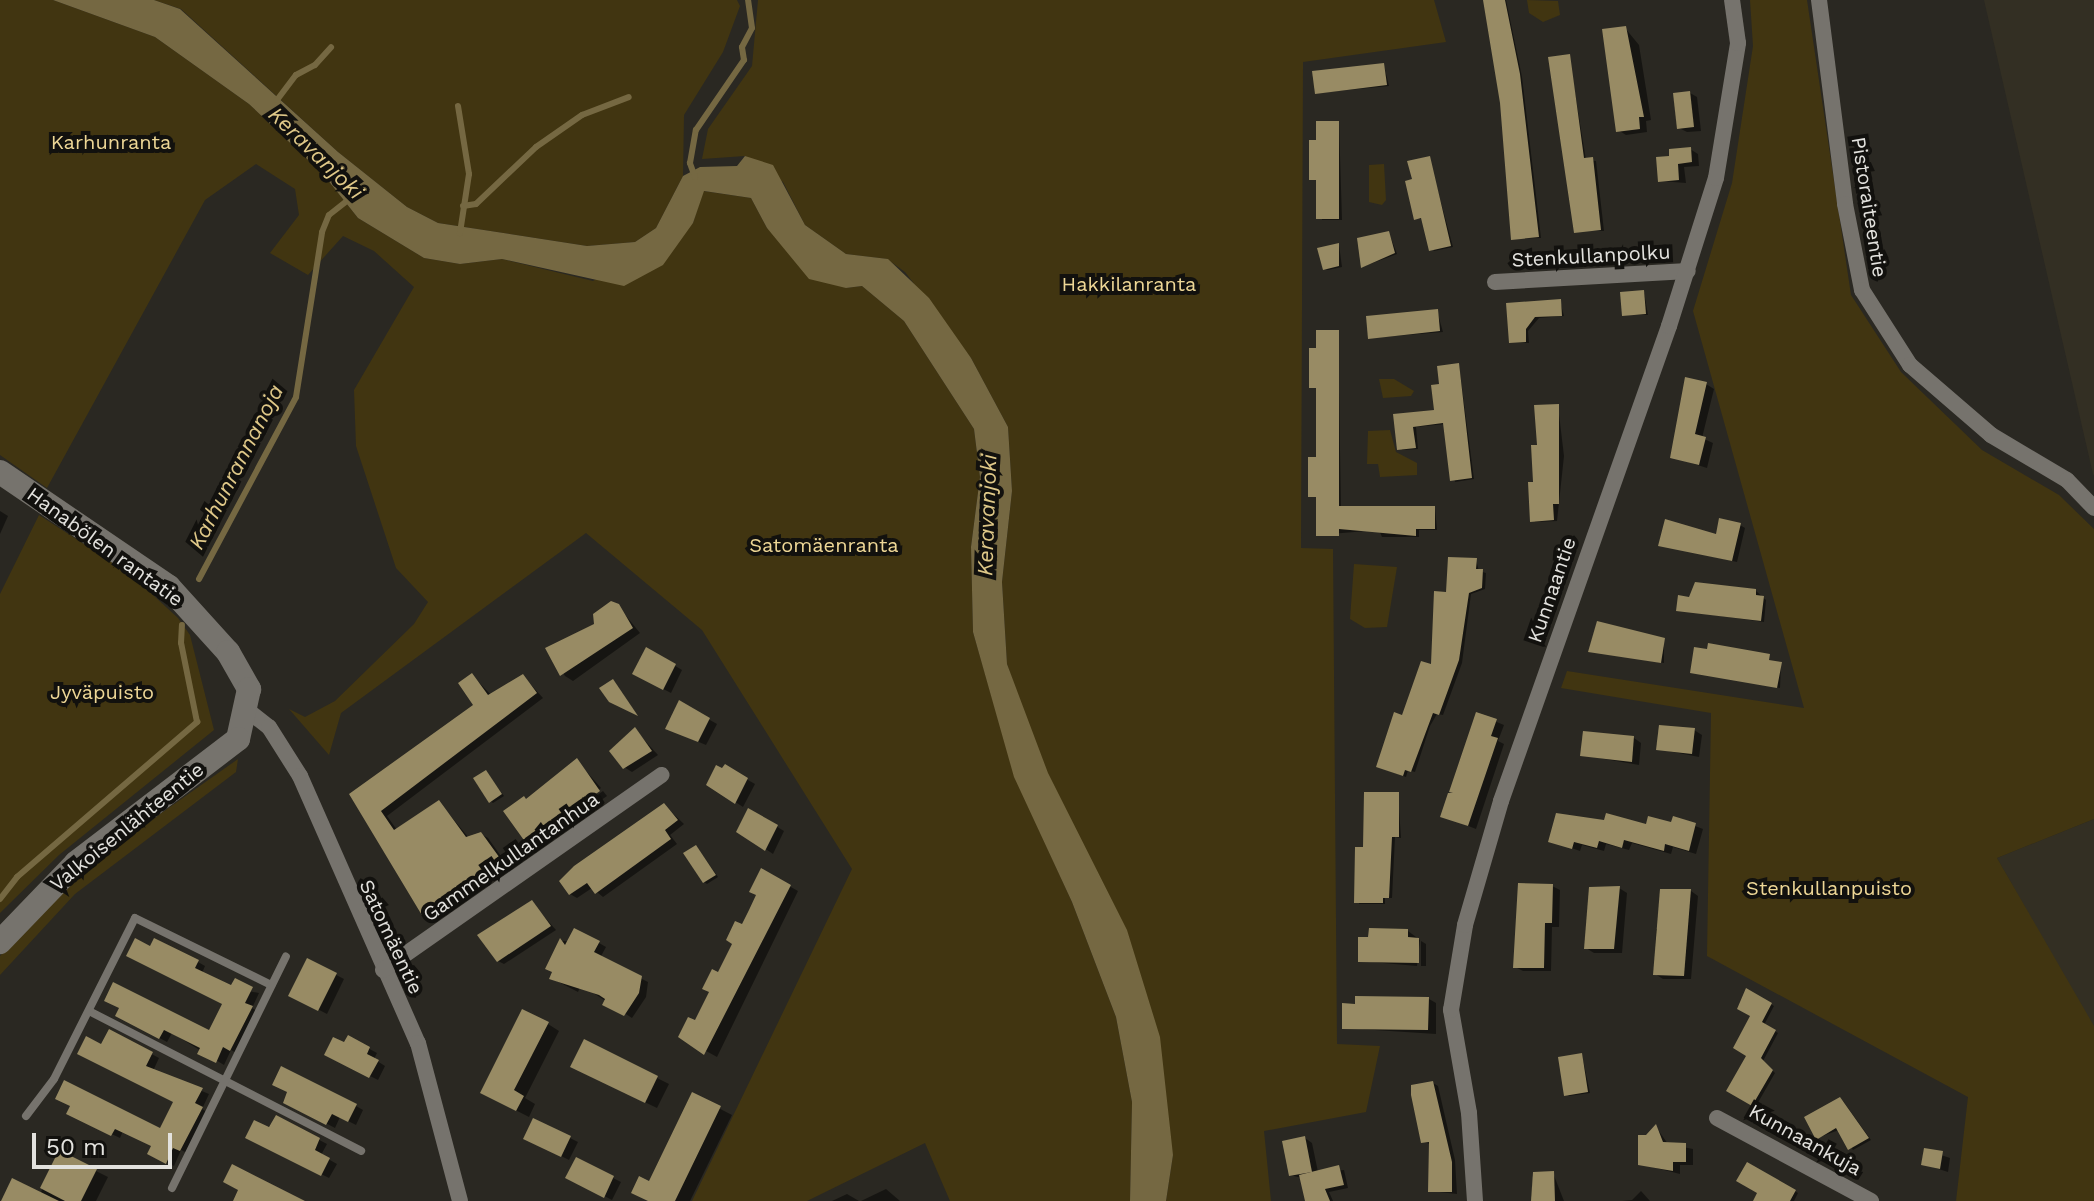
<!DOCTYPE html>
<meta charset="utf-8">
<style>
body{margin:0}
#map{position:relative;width:2094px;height:1201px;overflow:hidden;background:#2a2822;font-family:"Work Sans",sans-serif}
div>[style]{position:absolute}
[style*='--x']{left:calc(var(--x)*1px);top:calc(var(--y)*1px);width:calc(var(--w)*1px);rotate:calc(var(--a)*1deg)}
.built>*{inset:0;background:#332f23}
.green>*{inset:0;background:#413511}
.water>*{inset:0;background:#756842}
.shadow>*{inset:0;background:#0007}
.stream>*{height:6px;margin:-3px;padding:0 3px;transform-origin:3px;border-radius:3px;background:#756842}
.building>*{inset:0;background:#988b64}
.lane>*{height:8px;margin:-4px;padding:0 4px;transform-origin:4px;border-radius:4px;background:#76736d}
.street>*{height:16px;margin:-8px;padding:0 8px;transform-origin:8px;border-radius:8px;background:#76736d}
.secondary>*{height:24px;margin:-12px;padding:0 12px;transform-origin:12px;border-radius:12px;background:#76736d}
span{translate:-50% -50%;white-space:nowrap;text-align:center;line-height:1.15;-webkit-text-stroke:8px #12110e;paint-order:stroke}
.park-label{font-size:20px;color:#eed796}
.street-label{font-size:20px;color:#e3e2de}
.water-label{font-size:22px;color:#dfc888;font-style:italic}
.scale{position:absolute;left:32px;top:1133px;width:140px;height:36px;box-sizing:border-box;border:4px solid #e3e2de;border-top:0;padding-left:10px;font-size:24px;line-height:28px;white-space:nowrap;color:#e3e2de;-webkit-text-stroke:6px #12110e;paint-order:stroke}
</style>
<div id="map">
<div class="built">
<div style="clip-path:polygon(1984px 0,2094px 0,2094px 476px,2093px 474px)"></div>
<div style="clip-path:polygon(2094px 819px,2094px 1030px,1997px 858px)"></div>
</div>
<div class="green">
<div style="clip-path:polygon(0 0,53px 0,155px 37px,249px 104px,323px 174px,358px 218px,424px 258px,460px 264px,502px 259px,593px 281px,693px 223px,703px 191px,751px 198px,767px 228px,846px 288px,862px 286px,904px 321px,974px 429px,980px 477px,971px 547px,973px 632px,1015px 777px,1072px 902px,1116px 1017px,1132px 1102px,1130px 1201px,950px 1201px,925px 1143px,807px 1201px,692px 1201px,852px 869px,702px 630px,586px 533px,341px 713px,329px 755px,289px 709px,305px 717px,335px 701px,414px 624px,428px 602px,396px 568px,356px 446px,354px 390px,414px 287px,374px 251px,343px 236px,308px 275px,270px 253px,299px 215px,295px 189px,256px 164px,205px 200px,47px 488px,0 455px)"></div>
<div style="clip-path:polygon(154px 0,737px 0,740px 6px,723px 52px,684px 115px,683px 176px,656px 228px,635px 242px,587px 246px,438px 223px,407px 207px,338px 152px,181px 9px)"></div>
<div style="clip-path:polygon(758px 0,1434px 0,1446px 42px,1303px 62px,1301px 548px,1333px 549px,1337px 1044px,1380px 1046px,1366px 1112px,1264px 1131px,1271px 1201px,1166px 1201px,1173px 1155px,1007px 664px,1002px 582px,1012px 491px,1008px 427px,971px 358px,905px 272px,887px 259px,846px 254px,805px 225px,783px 182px,745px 156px,702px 159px,708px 129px,752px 66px)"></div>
<div style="clip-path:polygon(1527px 0,1558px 1px,1560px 15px,1543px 22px,1529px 13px)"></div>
<div style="clip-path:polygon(1750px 0,1807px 0,1851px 295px,1901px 372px,1982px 450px,2059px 495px,2094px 529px,2094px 819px,1997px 858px,2094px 1026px,2094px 1201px,1956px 1201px,1968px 1097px,1707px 956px,1711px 713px,1561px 688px,1567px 671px,1804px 708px,1693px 311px,1732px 183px,1753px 46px)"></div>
<div style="clip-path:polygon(1384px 164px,1386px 200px,1382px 205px,1369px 202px,1369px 165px)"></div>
<div style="clip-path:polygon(1379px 379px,1394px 379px,1414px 391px,1411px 396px,1383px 398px)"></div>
<div style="clip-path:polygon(1390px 430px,1396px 452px,1417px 463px,1417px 475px,1380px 477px,1378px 464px,1367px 464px,1368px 431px)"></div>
<div style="clip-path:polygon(39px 515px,129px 573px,178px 618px,190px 635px,214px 730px,59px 855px,0 913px,0 594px)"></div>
<div style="clip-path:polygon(1354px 564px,1397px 567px,1387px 627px,1365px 628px,1350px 619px)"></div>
<div style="clip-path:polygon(238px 759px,236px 772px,75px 894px,0 975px,0 956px,40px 911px,119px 843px)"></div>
</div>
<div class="water">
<div style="clip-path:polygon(53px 0,154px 0,180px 9px,338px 152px,407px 207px,438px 223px,587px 246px,635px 242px,656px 228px,683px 176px,700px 167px,737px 166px,745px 156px,773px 165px,805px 225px,846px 254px,888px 259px,929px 298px,971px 358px,1008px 427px,1012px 491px,1002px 582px,1007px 664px,1048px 773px,1127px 930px,1160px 1037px,1173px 1155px,1166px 1201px,1130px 1201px,1132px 1102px,1116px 1017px,1072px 902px,1014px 777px,973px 632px,971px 547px,980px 477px,974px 429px,904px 321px,862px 286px,846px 288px,809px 279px,767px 228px,751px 198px,704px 191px,693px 223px,663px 265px,624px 286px,502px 259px,460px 264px,424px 258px,358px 218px,323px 174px,249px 104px,155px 37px)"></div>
</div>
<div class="shadow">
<div style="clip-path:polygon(1485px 0,1506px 0,1522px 77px,1541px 238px,1513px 239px,1502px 103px)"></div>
<div style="clip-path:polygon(1625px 28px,1639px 45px,1651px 120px,1646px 121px,1647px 132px,1626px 135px,1618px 130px)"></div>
<div style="clip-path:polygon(1569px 56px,1586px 160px,1596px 161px,1604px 231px,1575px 231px)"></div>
<div style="clip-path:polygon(1384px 65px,1389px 86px,1317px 93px)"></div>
<div style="clip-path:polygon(1690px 93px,1697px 97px,1701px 131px,1687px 132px,1679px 128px)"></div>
<div style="clip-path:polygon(1339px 123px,1342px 220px,1322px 220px,1318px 180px,1311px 178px,1318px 142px)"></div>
<div style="clip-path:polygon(1690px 149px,1698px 154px,1699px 166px,1684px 167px,1686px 183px,1660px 181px,1672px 158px)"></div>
<div style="clip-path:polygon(1429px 158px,1453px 247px,1434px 251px,1423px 219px,1415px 218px,1414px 181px)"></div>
<div style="clip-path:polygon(1389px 233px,1397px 254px,1362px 267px)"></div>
<div style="clip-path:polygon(1339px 245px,1342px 267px,1328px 270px,1324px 269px)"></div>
<div style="clip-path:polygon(1644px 292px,1648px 315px,1624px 315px)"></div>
<div style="clip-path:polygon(1560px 301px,1564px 316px,1539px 318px,1528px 331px,1529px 343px,1511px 342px,1509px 304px)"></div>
<div style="clip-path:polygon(1437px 311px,1443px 332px,1370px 338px)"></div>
<div style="clip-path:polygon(1338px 332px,1341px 508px,1435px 508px,1437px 530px,1419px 530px,1419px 537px,1382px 537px,1379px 530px,1318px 535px,1318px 497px,1310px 496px,1318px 459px,1318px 388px,1311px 386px,1318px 350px)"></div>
<div style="clip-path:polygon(1459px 365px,1474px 479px,1455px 482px,1445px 424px,1416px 427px,1418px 449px,1402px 450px,1395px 416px,1436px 412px,1441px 386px)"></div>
<div style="clip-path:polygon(1706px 384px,1714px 389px,1702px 438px,1713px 443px,1707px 468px,1672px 457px)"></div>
<div style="clip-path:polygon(1558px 406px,1564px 456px,1557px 521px,1535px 522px,1539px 447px)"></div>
<div style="clip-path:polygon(0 511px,8px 516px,0 534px)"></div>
<div style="clip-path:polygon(1740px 525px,1745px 528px,1737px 562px,1661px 545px,1717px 536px)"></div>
<div style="clip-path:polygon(1476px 560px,1479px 571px,1486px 573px,1485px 589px,1471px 594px,1462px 663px,1443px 715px,1437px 714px,1430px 726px,1415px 772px,1408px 770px,1406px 777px,1381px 768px,1432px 667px,1448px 594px)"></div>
<div style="clip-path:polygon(1756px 591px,1766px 600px,1764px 622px,1678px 610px,1690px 599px)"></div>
<div style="clip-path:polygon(618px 606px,640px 633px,573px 681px,565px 676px,548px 649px,597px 625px)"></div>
<div style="clip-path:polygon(1664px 640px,1664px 663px,1593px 652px)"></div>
<div style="clip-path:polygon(647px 649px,682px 670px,671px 693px,634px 674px)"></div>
<div style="clip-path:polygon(1781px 664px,1780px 688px,1692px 672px)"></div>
<div style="clip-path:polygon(472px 675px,491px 695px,523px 676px,543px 698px,387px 816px,397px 830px,439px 802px,469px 838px,481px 834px,488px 838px,508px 866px,432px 920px,351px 795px,476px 705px)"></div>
<div style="clip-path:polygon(680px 703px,717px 724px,706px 745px,675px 732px)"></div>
<div style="clip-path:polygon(1477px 714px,1504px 725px,1498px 741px,1504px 744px,1476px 829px,1443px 816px,1459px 795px)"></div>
<div style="clip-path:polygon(635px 730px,658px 755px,632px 772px,624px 767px)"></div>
<div style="clip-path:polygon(1694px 730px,1702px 735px,1699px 757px,1658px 749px)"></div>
<div style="clip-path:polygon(1634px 738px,1641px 743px,1639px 765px,1582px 755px)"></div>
<div style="clip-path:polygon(577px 761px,601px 788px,527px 840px)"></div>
<div style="clip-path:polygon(725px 767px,755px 784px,743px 807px,708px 784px)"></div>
<div style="clip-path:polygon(486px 772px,504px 796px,493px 803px,490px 801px)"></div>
<div style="clip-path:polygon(603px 791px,607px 796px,535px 846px,530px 843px)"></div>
<div style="clip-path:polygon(1398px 794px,1401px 838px,1395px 837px,1392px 898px,1385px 898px,1385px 904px,1359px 904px,1365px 849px)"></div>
<div style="clip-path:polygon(664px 805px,684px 824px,670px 835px,677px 844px,603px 897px,592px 888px,577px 898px,570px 894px)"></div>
<div style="clip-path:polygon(749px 810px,784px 831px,773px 854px,739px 831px)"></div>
<div style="clip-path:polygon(1674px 818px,1703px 829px,1696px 854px,1673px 847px,1671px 854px,1632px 843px,1629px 850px,1606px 844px,1604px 851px,1582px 845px,1580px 851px,1551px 841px,1672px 824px)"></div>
<div style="clip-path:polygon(697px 847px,718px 877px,707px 884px,704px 882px)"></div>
<div style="clip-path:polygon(762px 871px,798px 891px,717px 1057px,681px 1037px,696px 1023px,743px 926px,758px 895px)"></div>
<div style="clip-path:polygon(1552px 886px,1560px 890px,1559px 927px,1552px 927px,1551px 971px,1523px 971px,1515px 967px)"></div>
<div style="clip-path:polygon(1619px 888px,1627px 893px,1622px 953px,1594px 953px,1586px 948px)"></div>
<div style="clip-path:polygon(1691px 891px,1698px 896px,1691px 979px,1663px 979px,1655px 974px,1656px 929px,1662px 929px)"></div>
<div style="clip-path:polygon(532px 903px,556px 930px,504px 964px,498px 961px)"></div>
<div style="clip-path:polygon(1408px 931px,1420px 940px,1417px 966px,1360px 961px)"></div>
<div style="clip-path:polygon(561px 941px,599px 943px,606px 947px,600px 958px,648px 982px,646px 997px,632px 1018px,581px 985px,578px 992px,551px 978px)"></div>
<div style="clip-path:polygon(1421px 941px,1426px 944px,1426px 966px,1421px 966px)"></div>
<div style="clip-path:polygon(151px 948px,198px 962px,205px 966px,202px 973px,232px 988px,259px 993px,252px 1008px,259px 1012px,238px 1054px,231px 1050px,224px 1065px,172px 1033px,167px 1042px,125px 1020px,210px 1033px,224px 1003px)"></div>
<div style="clip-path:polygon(307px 960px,344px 979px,327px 1014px,298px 999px)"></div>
<div style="clip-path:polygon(1747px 991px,1774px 1006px,1764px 1025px,1778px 1033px,1763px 1061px,1775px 1073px,1756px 1106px,1728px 1090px,1749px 1055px,1752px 1015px)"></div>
<div style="clip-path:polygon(1429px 999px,1436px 1003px,1436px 1034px,1344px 1028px)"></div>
<div style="clip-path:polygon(548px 1024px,559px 1031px,525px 1098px,535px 1104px,529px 1117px,494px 1099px)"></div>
<div style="clip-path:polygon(110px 1032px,159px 1058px,153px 1071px,209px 1094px,202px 1109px,209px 1113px,189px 1154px,181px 1150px,174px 1166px,150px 1154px,153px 1146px,123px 1131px,120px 1138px,76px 1117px,161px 1130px,176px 1101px,102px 1046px)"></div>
<div style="clip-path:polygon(349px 1038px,377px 1053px,374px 1059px,385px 1066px,378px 1080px,334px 1058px)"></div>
<div style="clip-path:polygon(1582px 1055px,1590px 1093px,1569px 1096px,1566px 1094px)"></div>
<div style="clip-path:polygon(584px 1073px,657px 1078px,669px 1084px,657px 1108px)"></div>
<div style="clip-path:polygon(1433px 1083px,1438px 1086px,1455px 1160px,1457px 1194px,1430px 1191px,1431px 1144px,1423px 1142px)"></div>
<div style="clip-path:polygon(693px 1095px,732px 1115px,690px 1201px,650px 1201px)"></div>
<div style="clip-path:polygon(1843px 1101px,1871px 1140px,1853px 1150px,1839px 1130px,1817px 1138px)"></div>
<div style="clip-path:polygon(285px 1102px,356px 1106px,363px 1110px,356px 1125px,340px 1117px,335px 1128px)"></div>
<div style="clip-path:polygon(277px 1118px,327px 1144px,321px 1155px,337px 1164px,329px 1178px,255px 1141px)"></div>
<div style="clip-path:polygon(534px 1120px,578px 1142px,569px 1160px,533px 1142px)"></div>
<div style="clip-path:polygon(1656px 1127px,1668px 1144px,1693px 1149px,1693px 1165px,1680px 1165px,1680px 1174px,1640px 1164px,1647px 1137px)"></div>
<div style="clip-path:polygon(1305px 1138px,1312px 1143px,1318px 1172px,1344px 1170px,1348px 1188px,1329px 1192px,1333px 1201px,1309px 1201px,1302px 1178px,1290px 1175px)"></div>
<div style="clip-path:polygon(1926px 1150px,1950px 1158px,1948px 1172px,1923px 1164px)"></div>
<div style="clip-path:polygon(60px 1153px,108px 1177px,96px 1201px,3px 1201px,40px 1194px)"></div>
<div style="clip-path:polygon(577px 1160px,621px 1182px,612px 1200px,568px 1177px)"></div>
<div style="clip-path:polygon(1748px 1165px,1798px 1193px,1794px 1201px,1770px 1201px)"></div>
<div style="clip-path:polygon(1553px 1173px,1564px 1201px,1535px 1201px)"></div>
<div style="clip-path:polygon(886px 1189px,900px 1201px,861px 1201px)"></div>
<div style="clip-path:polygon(1641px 1191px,1650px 1201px,1622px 1201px,1632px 1200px)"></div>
<div style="clip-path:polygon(847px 1194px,859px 1201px,832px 1201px)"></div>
</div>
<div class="stream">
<div style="--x:277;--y:100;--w:31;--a:-53"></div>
<div style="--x:296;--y:75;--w:21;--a:-28"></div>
<div style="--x:315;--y:65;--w:24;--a:-48"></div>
<div style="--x:458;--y:106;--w:69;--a:80.8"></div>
<div style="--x:469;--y:174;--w:60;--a:98.7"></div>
<div style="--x:695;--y:177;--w:15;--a:-110"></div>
<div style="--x:690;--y:163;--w:34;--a:-80"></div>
<div style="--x:696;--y:130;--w:85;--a:-55.6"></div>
<div style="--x:744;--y:60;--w:13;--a:-99"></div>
<div style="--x:742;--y:47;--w:21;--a:-62"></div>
<div style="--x:752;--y:28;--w:28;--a:-98"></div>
<div style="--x:463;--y:206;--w:13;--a:-9"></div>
<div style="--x:476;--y:204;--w:83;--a:-43.5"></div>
<div style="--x:536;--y:147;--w:56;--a:-34.8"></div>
<div style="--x:582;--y:115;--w:50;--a:-21"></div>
<div style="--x:199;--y:579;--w:206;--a:-61.9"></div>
<div style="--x:296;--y:397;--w:167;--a:-81"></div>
<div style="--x:322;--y:232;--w:18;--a:-68"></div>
<div style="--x:329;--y:215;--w:24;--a:-38"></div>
<div style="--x:0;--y:899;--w:28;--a:-52"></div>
<div style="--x:17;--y:877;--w:238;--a:-40.7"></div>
<div style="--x:197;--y:722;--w:81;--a:-101.4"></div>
<div style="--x:181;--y:643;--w:18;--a:-87"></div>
</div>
<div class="building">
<div style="clip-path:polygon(1483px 0,1505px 0,1520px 74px,1539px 237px,1511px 240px,1500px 103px)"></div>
<div style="clip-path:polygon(1626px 26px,1644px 117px,1639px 117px,1640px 129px,1616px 132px,1602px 29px)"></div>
<div style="clip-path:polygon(1570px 54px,1584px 158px,1593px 157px,1601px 230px,1574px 233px,1548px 57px)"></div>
<div style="clip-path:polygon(1384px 63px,1387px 85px,1315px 94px,1312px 71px)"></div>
<div style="clip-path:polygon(1690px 91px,1694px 127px,1677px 129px,1673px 93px)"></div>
<div style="clip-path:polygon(1316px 121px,1339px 121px,1339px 219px,1316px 219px,1316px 180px,1309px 180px,1309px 140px,1316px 140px)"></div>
<div style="clip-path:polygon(1691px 147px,1692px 162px,1678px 164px,1679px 180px,1658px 182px,1656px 157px,1669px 156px,1669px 149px)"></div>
<div style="clip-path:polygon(1430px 156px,1451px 246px,1429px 251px,1421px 218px,1414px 220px,1405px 181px,1412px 179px,1407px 161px)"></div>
<div style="clip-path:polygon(1389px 231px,1395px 253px,1361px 268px,1357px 238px)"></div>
<div style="clip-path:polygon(1339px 243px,1339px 266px,1323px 270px,1317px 248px)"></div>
<div style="clip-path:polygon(1644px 290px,1646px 314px,1622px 316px,1620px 292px)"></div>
<div style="clip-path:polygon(1561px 299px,1562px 316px,1535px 317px,1526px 329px,1526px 342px,1509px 343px,1506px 303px)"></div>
<div style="clip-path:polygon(1438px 309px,1440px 331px,1368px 339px,1366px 316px)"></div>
<div style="clip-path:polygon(1316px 330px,1339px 330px,1339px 506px,1435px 506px,1435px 529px,1416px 529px,1416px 536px,1339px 529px,1339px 536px,1316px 536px,1316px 497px,1308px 497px,1308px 457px,1316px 457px,1316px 388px,1309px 388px,1309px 348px,1316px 348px)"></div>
<div style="clip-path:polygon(1459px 363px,1472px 478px,1450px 481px,1443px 423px,1413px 427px,1416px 448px,1397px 450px,1393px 414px,1434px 410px,1431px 385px,1439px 384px,1437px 366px)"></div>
<div style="clip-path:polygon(1685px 377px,1707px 382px,1695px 434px,1706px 437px,1699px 465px,1670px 458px)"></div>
<div style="clip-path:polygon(1559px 404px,1559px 504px,1553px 504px,1554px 520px,1530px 522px,1528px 482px,1533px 482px,1531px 445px,1537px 445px,1534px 405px)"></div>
<div style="clip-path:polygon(1719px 518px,1741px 523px,1732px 561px,1658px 546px,1665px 519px,1716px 534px)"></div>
<div style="clip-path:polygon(1448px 557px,1477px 558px,1476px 569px,1483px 569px,1482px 588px,1469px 593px,1459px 660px,1439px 715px,1433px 713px,1411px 772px,1405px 770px,1403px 776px,1376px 767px,1394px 712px,1402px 715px,1421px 661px,1431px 664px,1434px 591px,1446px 592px)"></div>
<div style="clip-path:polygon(1695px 582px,1756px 589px,1756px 595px,1764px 596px,1761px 621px,1676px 611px,1678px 595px,1689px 597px)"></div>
<div style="clip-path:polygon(611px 601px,619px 604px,633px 628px,560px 676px,545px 648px,594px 624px,593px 614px)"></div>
<div style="clip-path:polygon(1597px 621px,1665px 638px,1661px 663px,1588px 652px)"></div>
<div style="clip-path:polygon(1708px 643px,1770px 654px,1769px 660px,1782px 662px,1777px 688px,1690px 673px,1694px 647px,1707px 649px)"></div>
<div style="clip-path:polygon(646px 647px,676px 664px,663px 690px,632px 674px)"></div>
<div style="clip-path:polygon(472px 673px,488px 695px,523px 674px,537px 693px,381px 811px,394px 830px,439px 800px,466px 837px,481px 832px,502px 861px,423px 917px,349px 794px,473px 705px,458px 683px)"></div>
<div style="clip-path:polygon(613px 679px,638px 716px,609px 702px,599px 688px)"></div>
<div style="clip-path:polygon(679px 700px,710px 718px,698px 742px,665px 729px)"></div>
<div style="clip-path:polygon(1476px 712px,1497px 719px,1491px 736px,1498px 738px,1468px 826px,1440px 817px,1448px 793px,1453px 793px,1449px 792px)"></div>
<div style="clip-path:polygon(1659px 725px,1695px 728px,1692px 754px,1656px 750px)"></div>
<div style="clip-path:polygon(635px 727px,652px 751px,623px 769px,609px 751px)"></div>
<div style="clip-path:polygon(1583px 731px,1634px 736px,1632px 762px,1580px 756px)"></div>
<div style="clip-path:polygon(577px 758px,600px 791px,526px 843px,503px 811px,524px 796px,526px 799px)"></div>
<div style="clip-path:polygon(725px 764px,748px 778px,735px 804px,706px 785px,716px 765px,722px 768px)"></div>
<div style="clip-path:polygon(486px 770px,502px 794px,489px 803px,473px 778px)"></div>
<div style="clip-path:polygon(1364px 792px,1399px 792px,1399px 837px,1392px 837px,1389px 898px,1383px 898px,1383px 903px,1354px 903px,1355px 847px,1363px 847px)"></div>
<div style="clip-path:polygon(664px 803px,678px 820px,665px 830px,671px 839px,595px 894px,587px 883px,569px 895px,559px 881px,574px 866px)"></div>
<div style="clip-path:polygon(748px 808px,778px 825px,765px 851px,736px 832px)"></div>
<div style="clip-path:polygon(1556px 813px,1604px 820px,1606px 813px,1646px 824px,1648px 816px,1671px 822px,1673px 816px,1696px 823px,1689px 851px,1665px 844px,1664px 851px,1624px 840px,1622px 848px,1599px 841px,1597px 848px,1574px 842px,1572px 849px,1548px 842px)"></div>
<div style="clip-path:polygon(696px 845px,716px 875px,703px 883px,683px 853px)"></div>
<div style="clip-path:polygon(761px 868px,791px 885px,704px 1055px,678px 1037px,688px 1017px,695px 1020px,709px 992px,702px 989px,712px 969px,718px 972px,732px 944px,726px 940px,735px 921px,742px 924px,749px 910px,756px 895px,749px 892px)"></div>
<div style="clip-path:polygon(1518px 883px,1553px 884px,1552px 923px,1545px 923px,1544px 968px,1513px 968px)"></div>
<div style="clip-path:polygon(1620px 886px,1614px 949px,1584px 949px,1589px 887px)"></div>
<div style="clip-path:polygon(1660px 889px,1691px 889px,1684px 976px,1653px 975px)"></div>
<div style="clip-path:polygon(532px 900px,551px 926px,497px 962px,477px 935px)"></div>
<div style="clip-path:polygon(574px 928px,600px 941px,594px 952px,642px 976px,639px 993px,624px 1016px,602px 1005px,605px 999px,599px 995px,549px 979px,552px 972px,545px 969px,560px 938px,565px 945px)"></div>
<div style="clip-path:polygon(1369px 928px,1408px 929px,1408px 937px,1419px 938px,1419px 963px,1358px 962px,1358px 937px,1368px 937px)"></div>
<div style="clip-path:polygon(135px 938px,150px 946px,154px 938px,199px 960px,195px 968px,231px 985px,235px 978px,253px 987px,245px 1003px,253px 1006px,230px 1051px,223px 1047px,216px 1063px,197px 1054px,200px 1048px,164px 1030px,159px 1039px,115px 1016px,119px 1008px,104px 1001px,113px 982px,209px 1030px,222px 1004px,126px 956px)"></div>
<div style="clip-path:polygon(307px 958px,337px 973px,318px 1011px,288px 996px)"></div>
<div style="clip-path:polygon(1746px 988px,1772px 1003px,1762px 1022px,1776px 1030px,1761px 1058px,1773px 1070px,1752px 1106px,1726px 1091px,1746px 1056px,1733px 1048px,1750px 1016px,1737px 1009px)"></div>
<div style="clip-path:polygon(1355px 996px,1429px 997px,1428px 1030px,1342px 1029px,1342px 1003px,1355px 1004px)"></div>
<div style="clip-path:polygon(522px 1009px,549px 1022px,514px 1090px,524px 1096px,516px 1111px,480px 1093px)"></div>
<div style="clip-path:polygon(109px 1029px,153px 1052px,146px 1066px,203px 1088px,195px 1103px,203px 1107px,180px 1151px,173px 1148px,166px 1164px,147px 1154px,151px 1146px,115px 1129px,111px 1136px,66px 1114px,70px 1106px,55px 1099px,64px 1080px,160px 1128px,173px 1102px,77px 1054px,86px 1036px,101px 1044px)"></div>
<div style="clip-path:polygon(348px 1035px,370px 1047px,367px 1054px,379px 1060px,369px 1078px,324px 1055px,333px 1037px,344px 1042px)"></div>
<div style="clip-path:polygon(584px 1039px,658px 1076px,645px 1103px,570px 1067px)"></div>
<div style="clip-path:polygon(1582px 1053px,1588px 1092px,1564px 1096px,1558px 1057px)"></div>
<div style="clip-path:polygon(281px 1066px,357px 1104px,348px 1122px,332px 1114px,326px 1125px,283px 1103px,287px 1092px,272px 1085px)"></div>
<div style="clip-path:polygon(1433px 1081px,1452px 1162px,1452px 1192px,1428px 1192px,1429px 1142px,1421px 1143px,1411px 1095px,1411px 1085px)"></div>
<div style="clip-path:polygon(692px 1092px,721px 1106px,675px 1201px,648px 1201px,631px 1193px,639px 1176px,649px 1181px)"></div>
<div style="clip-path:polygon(1840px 1097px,1869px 1138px,1848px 1150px,1836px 1128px,1816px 1140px,1804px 1117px)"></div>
<div style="clip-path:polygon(276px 1115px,320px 1138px,315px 1150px,330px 1158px,321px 1176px,245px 1138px,254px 1120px,269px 1127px)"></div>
<div style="clip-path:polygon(533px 1118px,571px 1136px,561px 1157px,523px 1139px)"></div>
<div style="clip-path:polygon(1656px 1124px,1663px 1142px,1686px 1143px,1686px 1162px,1673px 1162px,1673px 1171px,1638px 1165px,1638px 1135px,1646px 1135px)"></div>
<div style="clip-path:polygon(1305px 1136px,1312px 1172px,1289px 1176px,1282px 1141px)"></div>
<div style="clip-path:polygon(1924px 1148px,1943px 1151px,1940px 1169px,1921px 1165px)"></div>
<div style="clip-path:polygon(59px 1150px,97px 1169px,81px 1201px,65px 1201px,40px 1188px)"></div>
<div style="clip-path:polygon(576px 1157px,614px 1176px,604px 1198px,565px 1178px)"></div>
<div style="clip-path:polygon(1747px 1162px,1796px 1190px,1790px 1201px,1753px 1201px,1757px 1193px,1736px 1181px)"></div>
<div style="clip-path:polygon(232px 1164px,305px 1201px,233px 1201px,238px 1190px,223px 1182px)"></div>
<div style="clip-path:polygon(1339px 1165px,1344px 1185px,1325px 1189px,1330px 1201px,1305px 1201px,1299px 1175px)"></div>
<div style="clip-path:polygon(1554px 1171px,1555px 1201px,1531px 1201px,1533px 1172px)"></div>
<div style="clip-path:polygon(12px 1178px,59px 1201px,1px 1201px)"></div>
</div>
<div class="lane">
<div style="--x:89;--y:1011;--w:306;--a:27.2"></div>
<div style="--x:26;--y:1116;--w:46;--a:-52.9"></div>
<div style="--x:54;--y:1079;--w:180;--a:-63.3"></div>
<div style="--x:135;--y:918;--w:152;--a:26.2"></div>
<div style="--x:172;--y:1188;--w:258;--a:-63.8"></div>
</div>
<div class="street">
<div style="--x:1819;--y:0;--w:206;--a:82.7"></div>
<div style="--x:1845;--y:204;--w:88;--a:78.8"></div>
<div style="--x:1862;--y:290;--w:89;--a:57.4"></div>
<div style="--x:1910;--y:365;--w:107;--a:40.8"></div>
<div style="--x:1991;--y:435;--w:88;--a:30.6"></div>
<div style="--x:2067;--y:480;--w:39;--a:46"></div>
<div style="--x:1495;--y:282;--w:193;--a:-3.3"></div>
<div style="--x:247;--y:710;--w:28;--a:38"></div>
<div style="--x:269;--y:727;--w:58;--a:57.7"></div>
<div style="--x:300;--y:776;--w:292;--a:66.2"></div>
<div style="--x:418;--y:1043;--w:163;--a:75.1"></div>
<div style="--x:383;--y:970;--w:340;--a:-35"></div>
<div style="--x:1717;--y:1118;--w:175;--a:28.3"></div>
<div style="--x:1475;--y:1201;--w:88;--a:-93.9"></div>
<div style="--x:1469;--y:1113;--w:105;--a:-99.9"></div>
<div style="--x:1451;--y:1010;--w:86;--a:-80.6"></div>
<div style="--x:1465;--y:925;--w:129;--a:-73.8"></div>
<div style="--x:1501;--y:801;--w:504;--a:-70.52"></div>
<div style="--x:1669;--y:326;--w:155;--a:-72.4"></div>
<div style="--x:1716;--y:178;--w:137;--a:-80.7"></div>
<div style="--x:1738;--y:43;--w:43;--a:-97.9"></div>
</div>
<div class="secondary">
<div style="--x:0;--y:472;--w:204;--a:34.2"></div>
<div style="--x:169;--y:587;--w:88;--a:47.8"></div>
<div style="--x:228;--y:652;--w:43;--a:60.4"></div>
<div style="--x:249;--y:689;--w:51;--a:102.4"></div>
<div style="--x:238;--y:739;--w:204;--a:142.6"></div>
<div style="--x:76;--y:863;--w:110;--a:133.9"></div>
</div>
<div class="park-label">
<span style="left:111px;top:142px">Karhunranta</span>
<span style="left:1129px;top:284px">Hakkilanranta</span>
<span style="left:824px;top:545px">Satomäenranta</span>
<span style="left:102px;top:692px">Jyväpuisto</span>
<span style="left:1829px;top:888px">Stenkullanpuisto</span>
</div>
<div class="street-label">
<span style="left:1869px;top:207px;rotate:81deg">Pistoraiteentie</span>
<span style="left:1591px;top:256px;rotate:-3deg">Stenkullanpolku</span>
<span style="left:105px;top:547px;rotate:36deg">Hanabölen rantatie</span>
<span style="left:1552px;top:590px;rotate:-71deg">Kunnaantie</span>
<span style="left:127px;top:827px;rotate:-39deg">Valkoisenlähteentie</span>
<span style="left:511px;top:857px;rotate:-35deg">Gammelkullantanhua</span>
<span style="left:391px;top:937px;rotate:65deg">Satomäentie</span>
<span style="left:1805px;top:1140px;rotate:29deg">Kunnaankuja</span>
</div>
<div class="water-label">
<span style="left:316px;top:153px;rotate:44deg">Keravanjoki</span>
<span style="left:236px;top:467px;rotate:-63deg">Karhunrannanoja</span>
<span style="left:987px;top:515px;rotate:-88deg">Keravanjoki</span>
</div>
<div class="scale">50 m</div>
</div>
